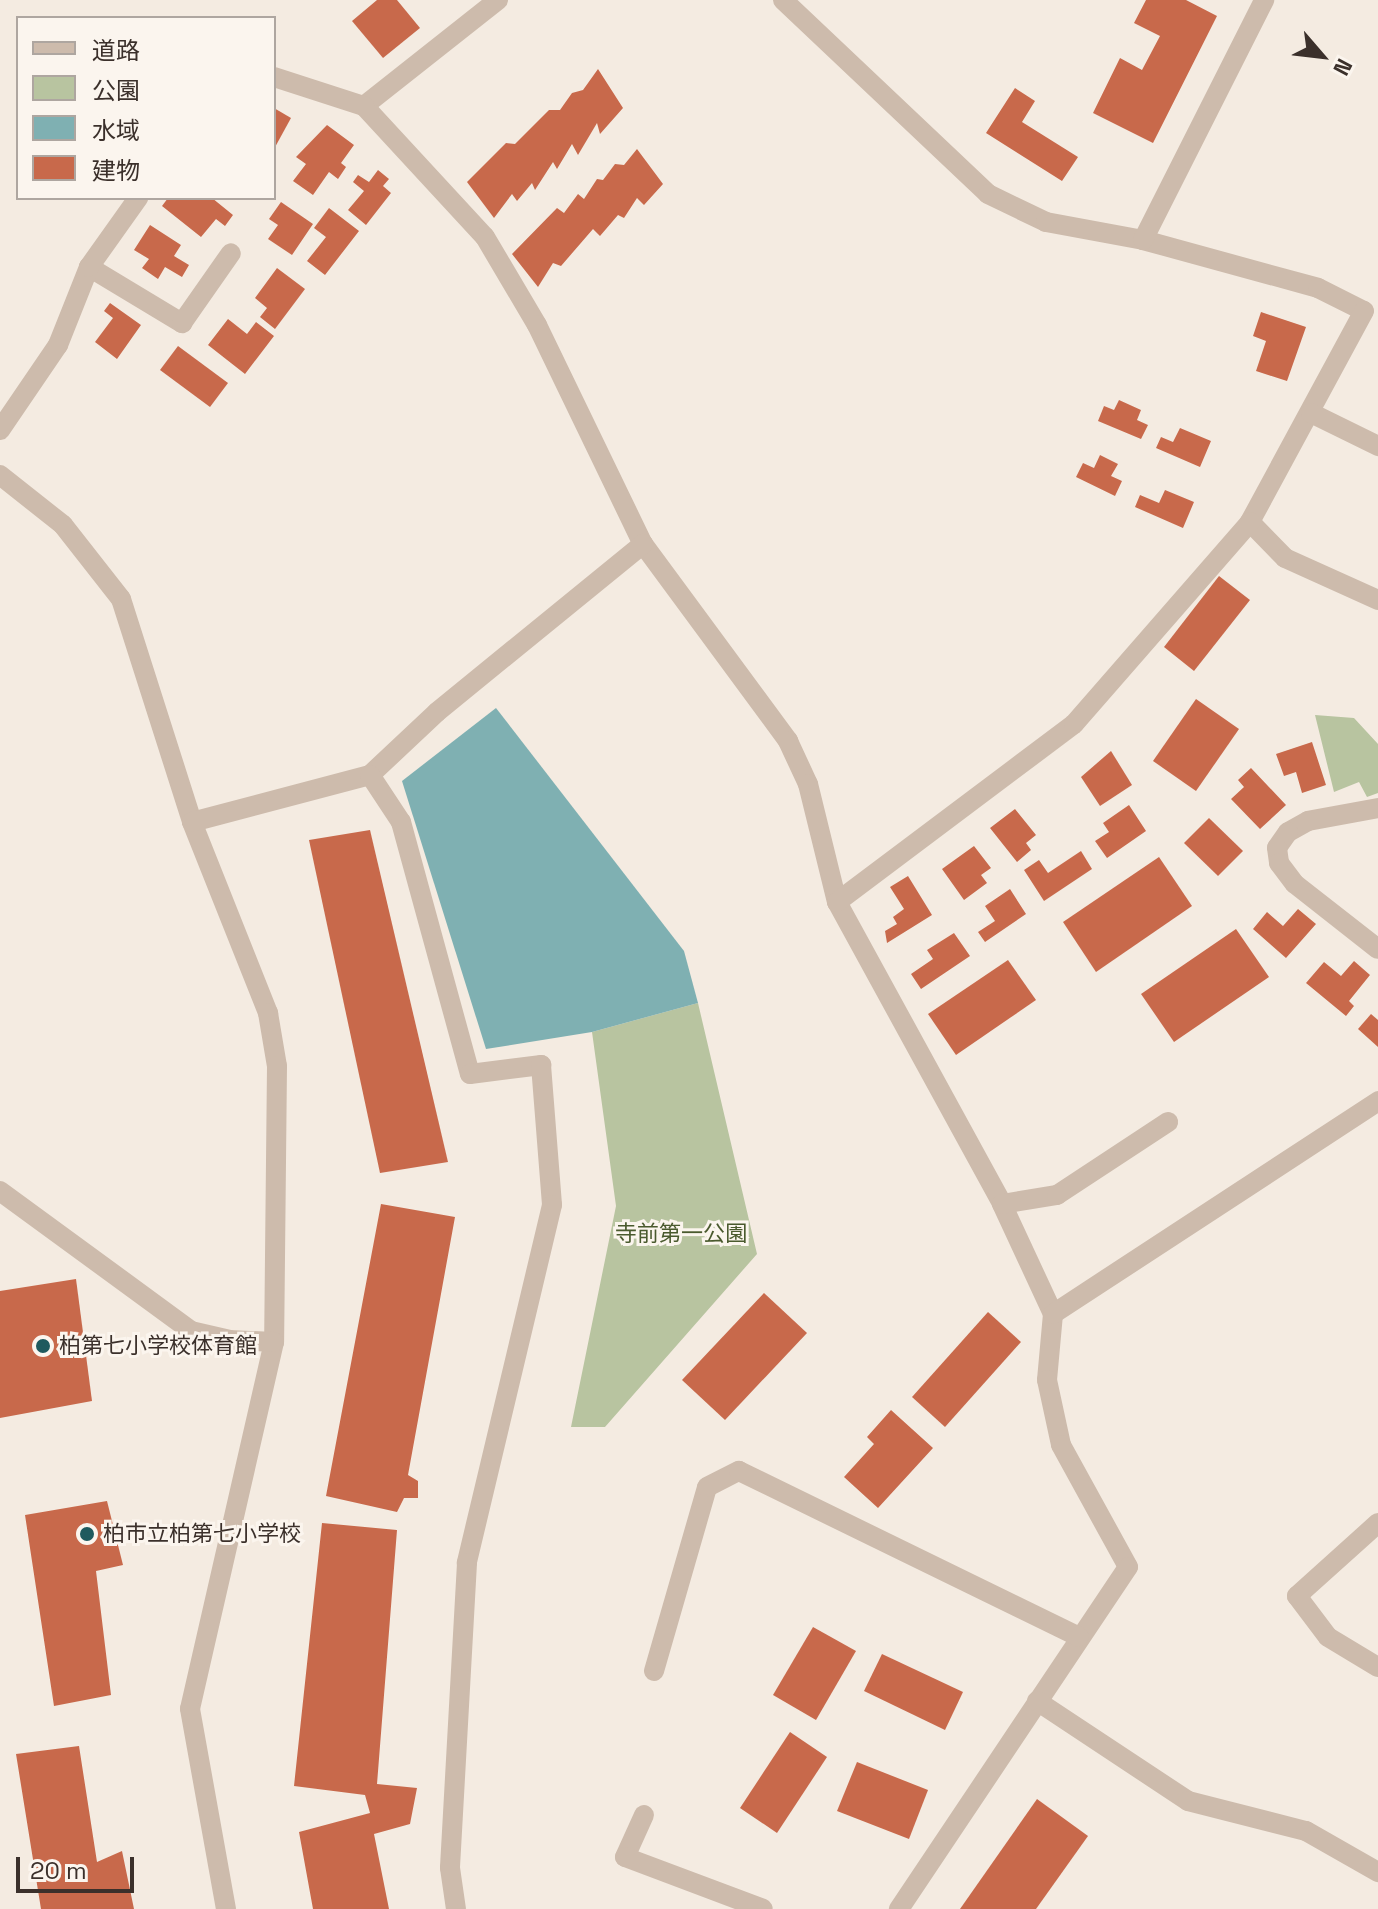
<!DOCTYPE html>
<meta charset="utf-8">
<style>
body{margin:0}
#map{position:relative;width:1378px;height:1909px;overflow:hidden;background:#f4ebe1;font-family:"Space Grotesk","Noto Sans JP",sans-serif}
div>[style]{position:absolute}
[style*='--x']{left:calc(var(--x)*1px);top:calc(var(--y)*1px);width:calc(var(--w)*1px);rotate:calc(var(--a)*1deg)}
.green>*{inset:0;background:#b8c4a0}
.water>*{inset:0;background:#7fb0b2}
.building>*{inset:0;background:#c8694b}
.minor>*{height:20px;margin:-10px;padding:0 10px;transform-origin:10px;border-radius:10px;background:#cdbbac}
.dots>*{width:22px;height:22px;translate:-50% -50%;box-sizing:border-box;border:4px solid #fbf5ee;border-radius:50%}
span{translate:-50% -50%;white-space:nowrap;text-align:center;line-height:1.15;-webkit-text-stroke:6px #fbf5ee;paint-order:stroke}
.park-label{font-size:22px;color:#4a5a2e}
.poi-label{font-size:22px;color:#3b302b}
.left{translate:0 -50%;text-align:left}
.legend{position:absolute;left:16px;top:16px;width:260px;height:184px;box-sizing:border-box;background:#fbf5ee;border:2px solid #aea6a0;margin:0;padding:10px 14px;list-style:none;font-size:24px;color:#3b302b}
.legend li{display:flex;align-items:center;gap:16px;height:40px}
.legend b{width:40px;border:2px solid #aea6a0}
.north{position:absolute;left:1282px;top:16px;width:80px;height:80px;-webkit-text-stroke:6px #fbf5ee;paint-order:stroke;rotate:118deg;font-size:22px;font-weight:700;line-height:32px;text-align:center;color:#3b302b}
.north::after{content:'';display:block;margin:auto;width:28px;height:36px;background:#3b302b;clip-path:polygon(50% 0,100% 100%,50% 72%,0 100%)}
.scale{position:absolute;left:16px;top:1857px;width:118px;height:36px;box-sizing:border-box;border:4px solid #3b302b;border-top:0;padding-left:10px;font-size:24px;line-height:28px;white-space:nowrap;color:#3b302b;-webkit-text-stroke:6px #fbf5ee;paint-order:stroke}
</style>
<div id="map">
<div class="green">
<div style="clip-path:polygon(1315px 715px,1354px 718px,1378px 744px,1378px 793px,1367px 797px,1359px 782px,1334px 792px)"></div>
<div style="clip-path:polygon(698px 1003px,757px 1254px,605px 1427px,571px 1427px,616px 1206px,592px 1032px)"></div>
</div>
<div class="water">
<div style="clip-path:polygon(496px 708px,684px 951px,698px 1003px,592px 1032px,486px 1049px,402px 781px)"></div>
</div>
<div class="building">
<div style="clip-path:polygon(377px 0,397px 0,420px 28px,383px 58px,352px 21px)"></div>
<div style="clip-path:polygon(1146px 0,1186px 0,1217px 16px,1153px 143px,1093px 113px,1120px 58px,1142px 70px,1160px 36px,1134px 23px)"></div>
<div style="clip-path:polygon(598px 69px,623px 108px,600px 134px,597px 123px,578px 155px,572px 144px,557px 169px,553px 162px,535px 190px,532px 183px,517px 201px,512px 194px,494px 218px,467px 182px,506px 143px,515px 144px,549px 110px,560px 110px,572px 93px,583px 90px)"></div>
<div style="clip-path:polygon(1015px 88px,1035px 101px,1022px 122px,1078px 157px,1062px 181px,986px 133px)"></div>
<div style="clip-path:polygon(274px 108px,291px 118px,274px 149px)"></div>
<div style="clip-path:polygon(327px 125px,354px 145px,341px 163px,346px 167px,338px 179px,329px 172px,313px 195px,293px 181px,306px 164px,296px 157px)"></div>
<div style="clip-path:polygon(637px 149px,663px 184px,644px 205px,637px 198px,624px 218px,618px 215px,600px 236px,593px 229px,561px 266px,553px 263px,538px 287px,512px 254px,557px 208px,564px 213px,578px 194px,584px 199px,597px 179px,603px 180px,615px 164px,624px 165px)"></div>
<div style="clip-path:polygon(378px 170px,389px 179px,383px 186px,391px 193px,366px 225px,348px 210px,364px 191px,353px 182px,358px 175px,369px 182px)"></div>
<div style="clip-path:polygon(168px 198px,212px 198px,233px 215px,225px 226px,216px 219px,201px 237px,162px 206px)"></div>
<div style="clip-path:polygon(281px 202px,313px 224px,292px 255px,268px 239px,278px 225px,269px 219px)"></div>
<div style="clip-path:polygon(329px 208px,359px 231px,325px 275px,307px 261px,326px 237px,314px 228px)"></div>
<div style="clip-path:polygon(150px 225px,181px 245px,174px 256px,189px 265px,182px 277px,165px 267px,158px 279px,142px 268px,149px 259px,134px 250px)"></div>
<div style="clip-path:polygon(277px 268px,305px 289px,275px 329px,260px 317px,267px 308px,255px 298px)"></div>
<div style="clip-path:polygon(110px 303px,141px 325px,117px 359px,95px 342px,113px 318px,104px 311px)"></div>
<div style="clip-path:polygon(1261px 312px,1306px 327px,1287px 381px,1256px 371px,1266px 341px,1253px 336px)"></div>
<div style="clip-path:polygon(228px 319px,247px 334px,256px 322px,274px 336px,245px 374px,208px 345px)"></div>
<div style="clip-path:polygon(178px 346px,228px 383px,210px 407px,160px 370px)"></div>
<div style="clip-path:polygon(1119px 400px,1141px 410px,1137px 420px,1148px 425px,1141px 439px,1098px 421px,1104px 406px,1114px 410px)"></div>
<div style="clip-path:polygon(1180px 428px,1211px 441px,1200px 467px,1156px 448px,1161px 437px,1173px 442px)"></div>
<div style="clip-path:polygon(1100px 455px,1118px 464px,1111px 476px,1122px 481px,1115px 496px,1076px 477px,1083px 463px,1094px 468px)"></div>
<div style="clip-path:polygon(1165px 490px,1194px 502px,1183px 528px,1135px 507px,1140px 495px,1159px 503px)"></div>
<div style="clip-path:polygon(1219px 576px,1250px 600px,1194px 671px,1164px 647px)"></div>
<div style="clip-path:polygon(1196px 699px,1239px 729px,1196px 791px,1153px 761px)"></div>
<div style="clip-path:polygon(1312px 742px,1326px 785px,1302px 793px,1296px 772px,1284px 776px,1276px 754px)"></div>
<div style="clip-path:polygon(1111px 751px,1132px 785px,1100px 806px,1081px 777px)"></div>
<div style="clip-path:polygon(1251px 768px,1286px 805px,1260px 829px,1231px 799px,1244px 787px,1238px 780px)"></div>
<div style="clip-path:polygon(1129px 805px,1146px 831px,1107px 858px,1095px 841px,1109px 832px,1103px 823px)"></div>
<div style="clip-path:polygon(1015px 809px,1036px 835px,1026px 843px,1031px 850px,1017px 862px,990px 828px)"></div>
<div style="clip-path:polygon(1209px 818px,1243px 851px,1218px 876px,1184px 843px)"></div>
<div style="clip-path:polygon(370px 830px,448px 1162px,380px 1173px,309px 840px)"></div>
<div style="clip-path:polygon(974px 846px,991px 868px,981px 875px,987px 883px,964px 900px,942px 869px)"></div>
<div style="clip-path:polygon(1081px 851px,1092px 869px,1044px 901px,1024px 870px,1039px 860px,1048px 873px)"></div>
<div style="clip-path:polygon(1159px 857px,1192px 906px,1096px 972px,1063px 922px)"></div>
<div style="clip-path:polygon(908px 876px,932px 915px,887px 943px,885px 931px,897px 924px,893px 917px,904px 909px,890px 887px)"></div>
<div style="clip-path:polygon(1010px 889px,1026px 914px,985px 942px,978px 932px,995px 921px,985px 906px)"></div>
<div style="clip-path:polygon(1298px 909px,1316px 924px,1286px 958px,1253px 929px,1267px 912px,1283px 926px)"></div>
<div style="clip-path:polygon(1236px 929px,1269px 977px,1174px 1042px,1141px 994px)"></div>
<div style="clip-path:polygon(954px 933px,970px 956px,921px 989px,911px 974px,933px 959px,927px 950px)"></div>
<div style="clip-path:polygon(1008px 960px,1036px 1000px,956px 1055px,928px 1014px)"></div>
<div style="clip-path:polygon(1354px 961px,1370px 975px,1349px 1001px,1354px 1006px,1346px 1016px,1306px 983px,1324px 962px,1341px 976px)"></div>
<div style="clip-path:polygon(1371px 1014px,1378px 1020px,1378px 1047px,1358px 1029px)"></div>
<div style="clip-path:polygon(381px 1204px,455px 1217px,408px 1475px,418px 1481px,418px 1498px,404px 1498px,397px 1512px,326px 1496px)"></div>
<div style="clip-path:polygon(76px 1279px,92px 1401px,0 1418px,0 1291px)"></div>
<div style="clip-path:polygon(764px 1293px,807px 1333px,725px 1420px,682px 1380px)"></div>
<div style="clip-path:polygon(988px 1312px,1021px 1342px,945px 1427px,912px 1397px)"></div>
<div style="clip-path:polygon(891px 1410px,933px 1448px,878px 1508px,844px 1477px,874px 1444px,867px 1437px)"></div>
<div style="clip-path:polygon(107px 1501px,123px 1565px,96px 1571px,111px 1695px,54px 1706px,25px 1515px)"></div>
<div style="clip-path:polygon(322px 1523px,397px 1530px,377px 1784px,417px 1788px,410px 1824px,374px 1834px,389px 1909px,313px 1909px,299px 1832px,370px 1813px,365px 1795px,294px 1786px)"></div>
<div style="clip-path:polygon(813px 1627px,856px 1651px,816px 1720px,773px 1695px)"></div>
<div style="clip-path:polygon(882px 1654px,963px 1692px,945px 1730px,864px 1691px)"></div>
<div style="clip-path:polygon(790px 1732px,827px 1757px,777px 1833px,740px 1808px)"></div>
<div style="clip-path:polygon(79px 1746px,97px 1862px,122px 1851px,134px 1909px,41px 1909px,16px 1754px)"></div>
<div style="clip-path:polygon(857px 1762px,928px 1790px,909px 1839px,837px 1811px)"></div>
<div style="clip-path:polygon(1037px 1799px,1088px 1836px,1036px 1909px,960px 1909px)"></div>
</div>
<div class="minor">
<div style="--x:498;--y:0;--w:171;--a:141.7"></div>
<div style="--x:364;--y:106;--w:178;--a:47.3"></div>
<div style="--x:485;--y:237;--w:102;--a:59.4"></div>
<div style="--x:537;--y:325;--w:243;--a:64.2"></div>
<div style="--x:643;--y:544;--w:245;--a:53.6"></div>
<div style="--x:788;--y:741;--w:47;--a:65.1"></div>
<div style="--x:808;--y:784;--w:122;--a:76.2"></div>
<div style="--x:837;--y:902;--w:344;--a:61.3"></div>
<div style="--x:1002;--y:1204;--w:121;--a:65.1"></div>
<div style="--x:1053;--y:1314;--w:66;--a:95.2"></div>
<div style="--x:1047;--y:1380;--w:66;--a:77.8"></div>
<div style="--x:1061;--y:1445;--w:139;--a:61.2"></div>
<div style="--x:1128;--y:1567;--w:412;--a:123.8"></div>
<div style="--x:783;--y:0;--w:282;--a:43.4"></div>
<div style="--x:988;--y:194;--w:64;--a:25.8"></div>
<div style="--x:1046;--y:222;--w:99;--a:10.5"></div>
<div style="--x:1143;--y:240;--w:181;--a:15.3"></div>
<div style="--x:1318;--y:288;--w:51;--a:26.6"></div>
<div style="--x:1364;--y:311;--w:240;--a:118.4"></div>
<div style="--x:1250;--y:522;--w:50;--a:45.8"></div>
<div style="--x:1285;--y:558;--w:102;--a:24.3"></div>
<div style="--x:274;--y:77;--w:95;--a:17.9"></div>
<div style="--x:1143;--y:240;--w:269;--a:-63.2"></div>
<div style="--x:89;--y:267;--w:109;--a:31.1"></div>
<div style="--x:182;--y:323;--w:85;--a:-55"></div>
<div style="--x:1311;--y:413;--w:75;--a:26.2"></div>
<div style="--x:0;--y:430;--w:103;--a:-55.7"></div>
<div style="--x:58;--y:345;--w:84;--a:-68.3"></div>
<div style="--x:89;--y:267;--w:85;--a:-54.6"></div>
<div style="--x:0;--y:475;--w:80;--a:38.4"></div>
<div style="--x:63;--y:525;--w:94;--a:51.9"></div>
<div style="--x:121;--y:599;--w:234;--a:72.3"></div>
<div style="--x:192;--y:822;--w:206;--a:68.3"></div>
<div style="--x:268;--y:1013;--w:54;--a:80.4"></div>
<div style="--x:277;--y:1066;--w:276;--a:90.6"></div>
<div style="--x:274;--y:1342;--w:376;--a:102.9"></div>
<div style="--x:190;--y:1709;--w:203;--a:79.8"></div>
<div style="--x:370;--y:775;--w:92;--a:-43.2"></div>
<div style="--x:437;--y:712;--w:266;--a:-39.2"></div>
<div style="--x:1378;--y:808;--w:71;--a:169.5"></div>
<div style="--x:1308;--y:821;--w:23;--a:151"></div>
<div style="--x:1288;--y:832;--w:19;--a:125"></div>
<div style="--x:1277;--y:848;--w:15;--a:82"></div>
<div style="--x:1279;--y:863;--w:26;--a:53"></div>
<div style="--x:1295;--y:884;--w:105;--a:38.1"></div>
<div style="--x:192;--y:822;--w:184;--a:-14.8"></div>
<div style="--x:370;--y:775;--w:56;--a:56.6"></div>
<div style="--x:401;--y:822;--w:261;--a:74.7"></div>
<div style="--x:470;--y:1074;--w:72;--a:-7.2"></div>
<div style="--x:541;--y:1065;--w:140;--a:85.5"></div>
<div style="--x:552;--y:1205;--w:368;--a:103.4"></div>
<div style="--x:467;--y:1563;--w:305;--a:93.2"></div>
<div style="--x:450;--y:1868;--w:41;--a:81.7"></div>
<div style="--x:837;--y:902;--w:296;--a:-36.9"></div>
<div style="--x:1074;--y:724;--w:268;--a:-48.9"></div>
<div style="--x:0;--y:1191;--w:237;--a:36.2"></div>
<div style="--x:191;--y:1331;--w:39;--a:13"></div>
<div style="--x:229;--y:1340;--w:45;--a:2.5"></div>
<div style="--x:1002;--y:1204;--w:56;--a:-9.3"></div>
<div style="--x:1057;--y:1195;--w:133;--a:-33.3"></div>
<div style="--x:1053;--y:1314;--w:389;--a:-33.2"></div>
<div style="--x:1378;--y:1523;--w:109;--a:138"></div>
<div style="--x:1297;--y:1596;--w:51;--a:52.9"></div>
<div style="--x:1328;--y:1637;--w:58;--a:31"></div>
<div style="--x:654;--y:1671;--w:191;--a:-73.9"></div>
<div style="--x:707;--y:1487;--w:36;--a:-27"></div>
<div style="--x:739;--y:1471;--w:378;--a:26"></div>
<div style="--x:1037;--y:1701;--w:181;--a:33.5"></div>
<div style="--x:1188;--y:1801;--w:122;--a:14.3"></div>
<div style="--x:1306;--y:1831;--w:83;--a:29.7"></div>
<div style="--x:644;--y:1815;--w:46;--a:114.3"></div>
<div style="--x:625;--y:1857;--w:147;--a:20.6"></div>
</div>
<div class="dots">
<div style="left:43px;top:1346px;background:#1f5a5e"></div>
<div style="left:87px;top:1534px;background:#1f5a5e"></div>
</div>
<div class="park-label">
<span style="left:681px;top:1234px">寺前第一公園</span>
</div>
<div class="poi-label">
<span class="left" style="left:59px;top:1346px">柏第七小学校体育館</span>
<span class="left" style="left:103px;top:1534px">柏市立柏第七小学校</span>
</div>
<ul class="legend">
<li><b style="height:10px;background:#cdbbac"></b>道路</li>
<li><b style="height:22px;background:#b8c4a0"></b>公園</li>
<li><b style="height:22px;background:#7fb0b2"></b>水域</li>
<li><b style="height:22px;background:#c8694b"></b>建物</li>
</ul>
<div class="north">N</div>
<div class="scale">20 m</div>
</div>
